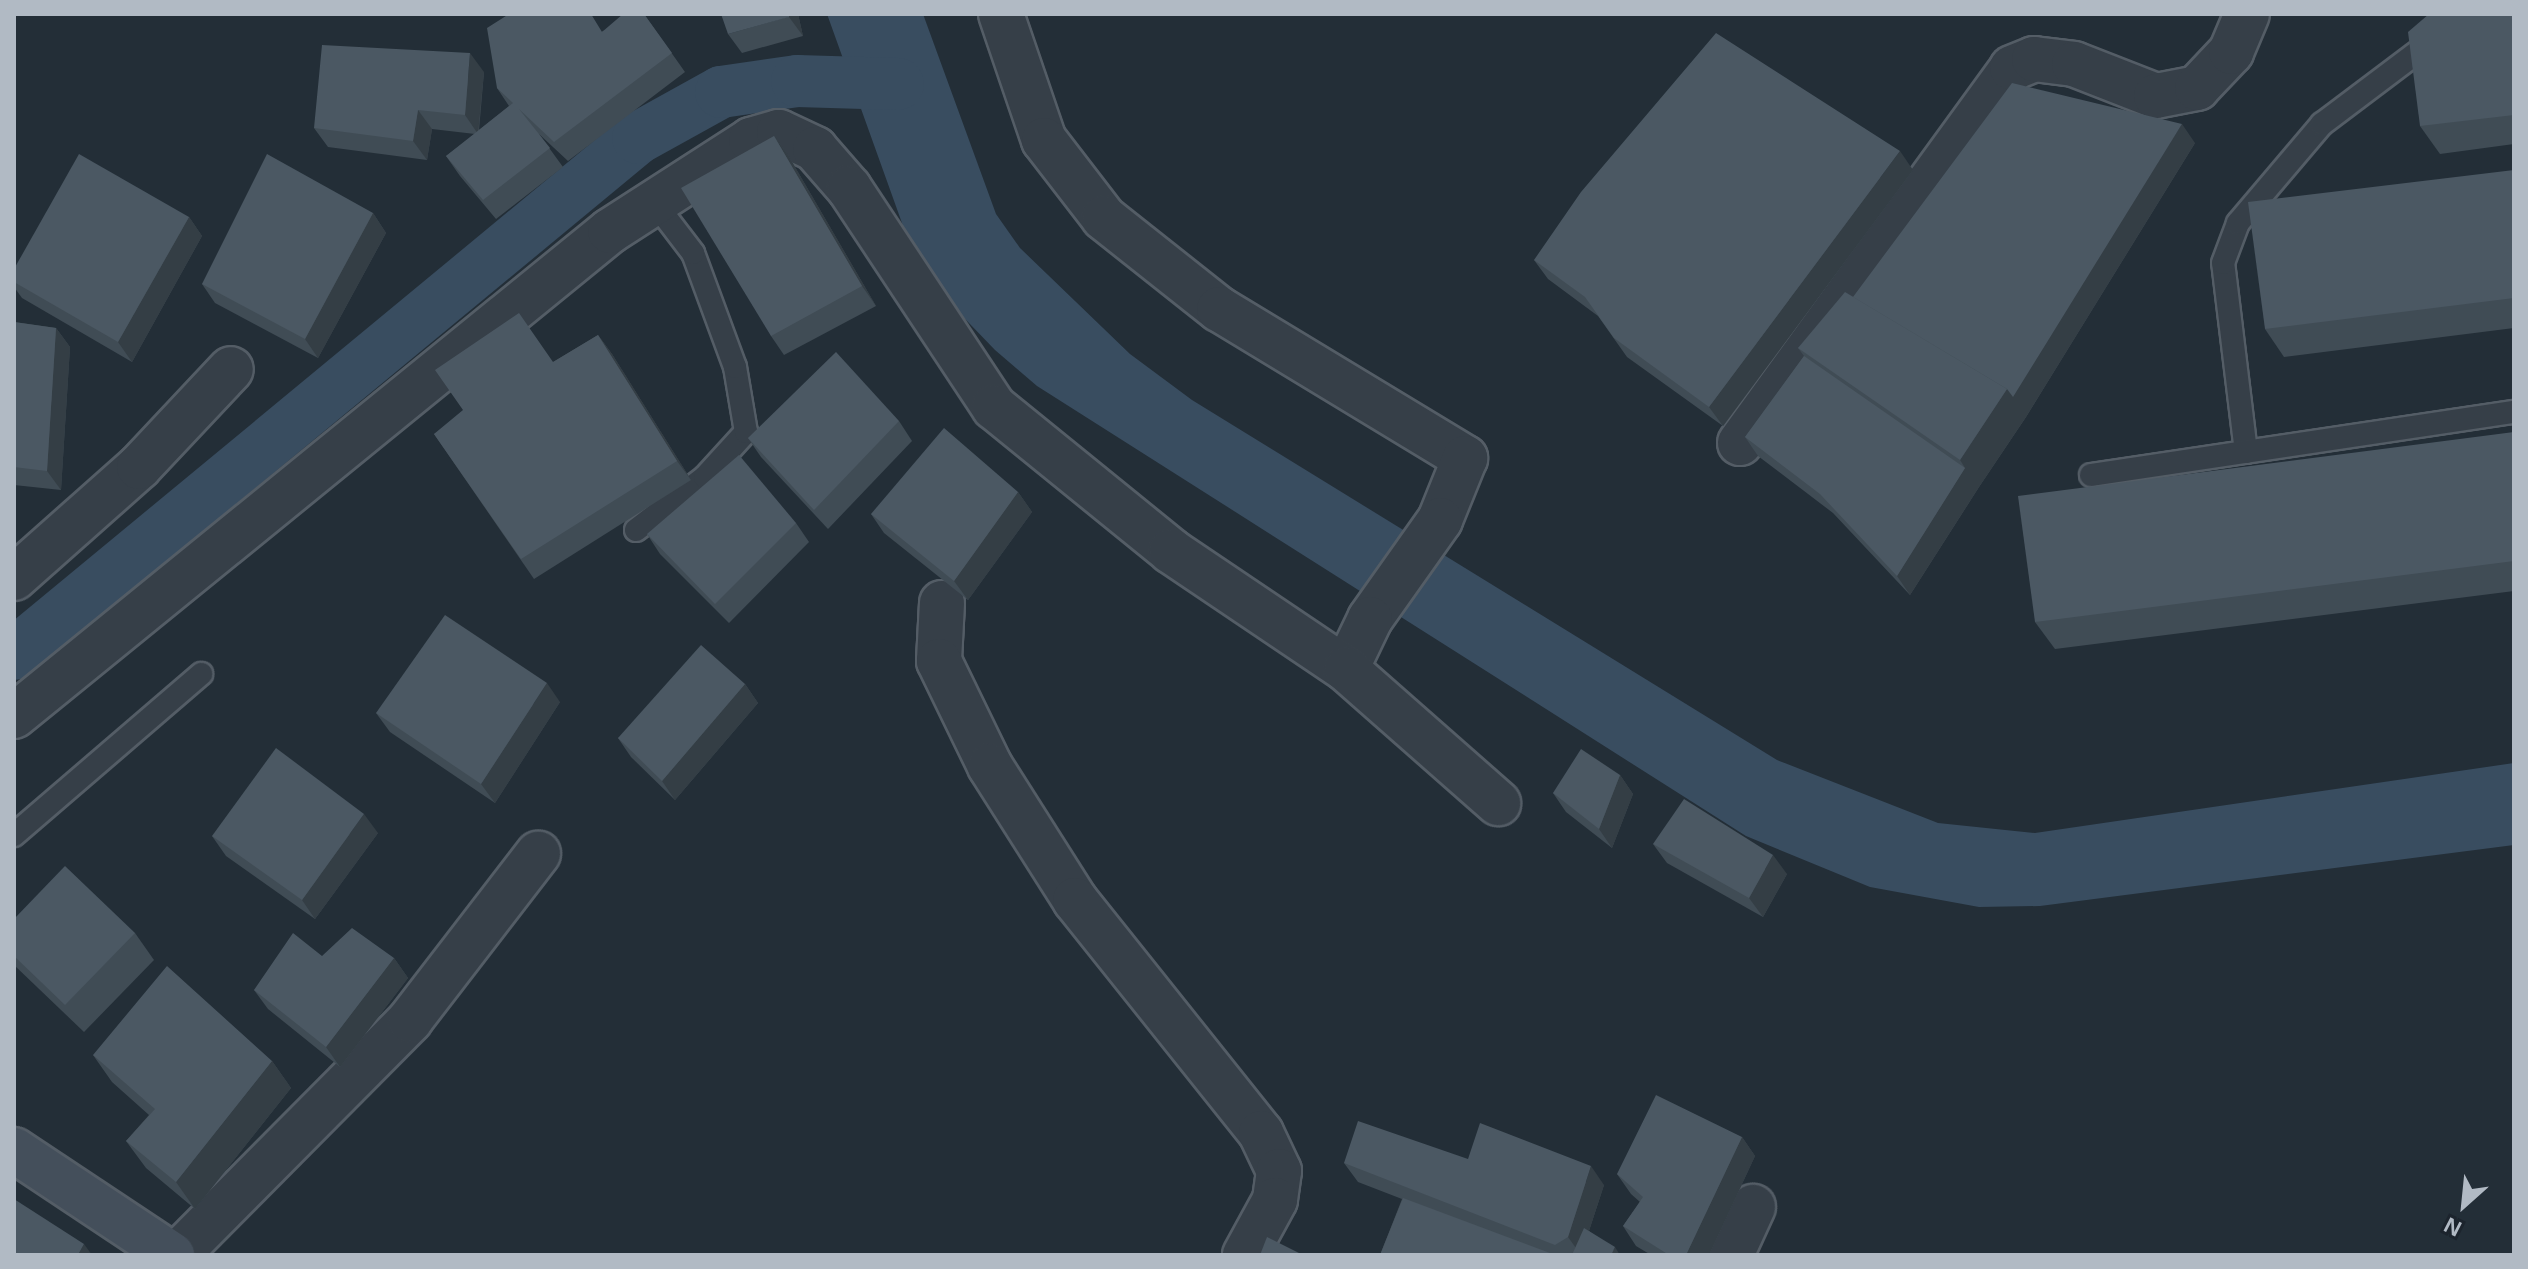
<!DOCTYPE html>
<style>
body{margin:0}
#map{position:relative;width:2528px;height:1269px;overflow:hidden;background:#232e37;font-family:Helvetica,sans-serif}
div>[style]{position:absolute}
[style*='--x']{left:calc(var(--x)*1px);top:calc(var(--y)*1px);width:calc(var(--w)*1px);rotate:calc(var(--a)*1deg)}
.water>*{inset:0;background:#394d60}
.canal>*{height:52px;margin:-26px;padding:0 26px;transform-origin:26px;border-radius:26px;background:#394d60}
.roads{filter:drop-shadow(2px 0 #545d66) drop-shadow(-2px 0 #545d66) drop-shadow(0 2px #545d66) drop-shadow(0 -2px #545d66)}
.lane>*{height:22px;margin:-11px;padding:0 11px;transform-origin:11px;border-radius:11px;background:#363f48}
.street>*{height:44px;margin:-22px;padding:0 22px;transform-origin:22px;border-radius:22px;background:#363f48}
.secondary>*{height:44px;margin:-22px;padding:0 22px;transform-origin:22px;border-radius:22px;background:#444f5b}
.wall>*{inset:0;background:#404c55}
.shaded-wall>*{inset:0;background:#343e45}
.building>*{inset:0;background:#4b5863}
span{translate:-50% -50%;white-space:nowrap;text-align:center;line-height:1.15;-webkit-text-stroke:8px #1c242d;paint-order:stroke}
.frame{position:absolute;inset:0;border:16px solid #b1bac4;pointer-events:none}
.north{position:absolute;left:2424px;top:1165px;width:80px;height:80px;-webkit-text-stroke:6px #1c242d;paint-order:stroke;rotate:207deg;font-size:22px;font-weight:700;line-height:32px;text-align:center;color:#b1bac4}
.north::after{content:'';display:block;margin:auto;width:28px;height:36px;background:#b1bac4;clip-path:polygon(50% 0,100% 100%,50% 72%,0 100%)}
</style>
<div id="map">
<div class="water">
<div style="clip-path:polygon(827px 14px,923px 14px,996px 214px,1020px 248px,1130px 354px,1192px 400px,1777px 760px,1938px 823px,2035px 833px,2514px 763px,2514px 845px,2040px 906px,1979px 907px,1870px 887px,1746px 836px,1037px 386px,995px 350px,942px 295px,907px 237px)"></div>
</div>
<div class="canal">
<div style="--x:14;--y:654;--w:810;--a:-39.59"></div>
<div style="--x:638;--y:138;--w:95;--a:-29"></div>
<div style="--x:721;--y:92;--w:77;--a:-8.2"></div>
<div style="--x:797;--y:81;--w:101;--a:1.7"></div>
</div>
<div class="roads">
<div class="lane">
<div style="--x:2246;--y:452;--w:190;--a:-96.9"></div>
<div style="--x:2223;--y:263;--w:43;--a:-69.4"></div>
<div style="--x:2238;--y:223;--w:130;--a:-49.7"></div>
<div style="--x:2322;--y:124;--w:183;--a:-37"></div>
<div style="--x:2091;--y:475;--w:428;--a:-8.5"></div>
<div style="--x:636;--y:530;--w:87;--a:-37.5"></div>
<div style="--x:705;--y:477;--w:61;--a:-47.7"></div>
<div style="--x:746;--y:432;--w:66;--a:-99.6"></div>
<div style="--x:735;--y:367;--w:121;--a:-110.2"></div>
<div style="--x:693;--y:253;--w:64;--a:-127.4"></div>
<div style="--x:14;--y:835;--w:247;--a:-40.7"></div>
</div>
<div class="street">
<div style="--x:1001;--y:14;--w:133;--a:71.2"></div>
<div style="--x:1044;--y:140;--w:98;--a:52.4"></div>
<div style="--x:1104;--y:218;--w:147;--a:38.4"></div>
<div style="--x:1219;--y:309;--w:288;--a:31.2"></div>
<div style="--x:1465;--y:458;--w:67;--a:112"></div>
<div style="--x:1440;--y:520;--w:121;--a:125.3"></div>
<div style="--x:1370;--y:619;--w:55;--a:115.6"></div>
<div style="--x:1740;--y:443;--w:463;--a:-54"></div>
<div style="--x:2012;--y:68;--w:24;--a:-22"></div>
<div style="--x:2034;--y:59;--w:40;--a:7.1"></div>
<div style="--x:2074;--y:64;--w:88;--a:21.3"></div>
<div style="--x:2156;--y:96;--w:42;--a:-11"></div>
<div style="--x:2197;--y:88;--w:50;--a:-46.6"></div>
<div style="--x:2231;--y:52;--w:41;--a:-67.2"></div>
<div style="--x:14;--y:578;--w:167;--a:-41.6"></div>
<div style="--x:139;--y:467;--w:134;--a:-46.8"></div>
<div style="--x:942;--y:603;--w:58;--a:93"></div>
<div style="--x:939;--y:661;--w:117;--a:64.1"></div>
<div style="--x:990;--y:766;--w:159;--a:57.6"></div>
<div style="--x:1075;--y:900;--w:298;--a:51.4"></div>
<div style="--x:1261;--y:1133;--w:42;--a:64.7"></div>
<div style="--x:1279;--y:1171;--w:29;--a:98"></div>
<div style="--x:1275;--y:1200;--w:63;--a:118.6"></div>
<div style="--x:14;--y:716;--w:768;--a:-39.14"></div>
<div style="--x:610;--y:231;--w:168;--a:-32.8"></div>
<div style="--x:751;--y:140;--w:29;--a:-16"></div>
<div style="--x:779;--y:132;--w:40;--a:25"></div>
<div style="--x:815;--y:149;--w:52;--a:48.9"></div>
<div style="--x:849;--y:188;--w:263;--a:56.5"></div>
<div style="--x:994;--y:407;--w:228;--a:39.1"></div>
<div style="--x:1171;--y:551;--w:211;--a:34"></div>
<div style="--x:1346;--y:669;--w:203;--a:41.4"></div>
<div style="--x:177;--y:1255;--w:331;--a:-45.2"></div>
<div style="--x:410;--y:1020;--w:210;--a:-52.4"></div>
<div style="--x:1731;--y:1255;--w:53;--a:-65.4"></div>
</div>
<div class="secondary">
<div style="--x:14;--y:1150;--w:190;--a:33.6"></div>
</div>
</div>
<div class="wall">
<div style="clip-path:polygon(644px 14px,685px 72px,568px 161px,539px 134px,563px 167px,496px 219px,460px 176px,446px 156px,475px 134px,432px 129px,427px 160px,328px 147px,314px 128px,484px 72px,479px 130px,509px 106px,497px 88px,603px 31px)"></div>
<div style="clip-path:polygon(798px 14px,803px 36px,742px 53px,728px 34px)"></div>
<div style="clip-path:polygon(2514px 14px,2514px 144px,2440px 154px,2420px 126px)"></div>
<div style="clip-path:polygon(774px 136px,788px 155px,876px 306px,784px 355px,771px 336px)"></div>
<div style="clip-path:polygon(2195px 143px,2026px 417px,1979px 487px,1910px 595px,1833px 513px,1758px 456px,1745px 437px,1804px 356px,1798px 348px,1853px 297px)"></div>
<div style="clip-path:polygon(1913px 170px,1723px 426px,1627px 357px,1598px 316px,1548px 279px,1534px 260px)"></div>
<div style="clip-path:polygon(2514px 170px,2514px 328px,2284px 357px,2265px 329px)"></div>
<div style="clip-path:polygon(373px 213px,386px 233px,318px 358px,215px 303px,202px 284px)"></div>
<div style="clip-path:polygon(189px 217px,202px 236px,132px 362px,22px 298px,14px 287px,14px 269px)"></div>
<div style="clip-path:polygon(14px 322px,56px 328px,70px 347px,61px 490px,14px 485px)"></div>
<div style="clip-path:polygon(598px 335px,612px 354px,691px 480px,534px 579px,434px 434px)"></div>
<div style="clip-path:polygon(899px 421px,912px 441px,828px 529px,761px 457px,748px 438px)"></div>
<div style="clip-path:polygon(2514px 432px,2514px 591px,2055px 649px,2035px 622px)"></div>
<div style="clip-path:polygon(1018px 492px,1032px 512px,968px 600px,884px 533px,871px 514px)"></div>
<div style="clip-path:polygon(796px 523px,809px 542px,729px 623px,660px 554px,647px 534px)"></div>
<div style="clip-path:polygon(745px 684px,758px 703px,675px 800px,631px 757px,618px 738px)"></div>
<div style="clip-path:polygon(560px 702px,495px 803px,390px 732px,376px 713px)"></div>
<div style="clip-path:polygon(1620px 775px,1633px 794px,1612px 848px,1566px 812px,1553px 793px)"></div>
<div style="clip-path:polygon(378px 833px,315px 919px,226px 856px,212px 836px)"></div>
<div style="clip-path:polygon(1653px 844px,1787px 874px,1763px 917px,1667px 863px)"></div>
<div style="clip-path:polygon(14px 919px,135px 933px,154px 960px,84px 1032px,14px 965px)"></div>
<div style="clip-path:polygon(322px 956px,394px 958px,408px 978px,340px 1067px,268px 1009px,254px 990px)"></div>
<div style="clip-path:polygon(93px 1055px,272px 1061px,291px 1088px,195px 1209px,146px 1168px,126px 1141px,149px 1115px,112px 1082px)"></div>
<div style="clip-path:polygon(1742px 1137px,1755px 1156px,1709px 1255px,1651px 1255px,1636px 1246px,1623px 1226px,1640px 1202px,1631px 1194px,1617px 1174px)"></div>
<div style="clip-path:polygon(1468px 1159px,1604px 1185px,1589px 1231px,1620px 1255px,1380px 1255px,1402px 1199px,1358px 1182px,1344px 1163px)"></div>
</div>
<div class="shaded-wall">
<div style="clip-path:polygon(789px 14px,798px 14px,803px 36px,789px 17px)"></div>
<div style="clip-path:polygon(470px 53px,484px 72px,478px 134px,465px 115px)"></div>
<div style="clip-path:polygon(418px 110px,432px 129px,427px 160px,413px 141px)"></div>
<div style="clip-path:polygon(2182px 124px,2195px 143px,2026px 417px,1979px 487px,1910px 595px,1897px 576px,1965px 468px,1960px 460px)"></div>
<div style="clip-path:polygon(774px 136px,788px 155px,876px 306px,862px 286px)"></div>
<div style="clip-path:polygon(1900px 151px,1913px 170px,1723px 426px,1709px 407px)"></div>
<div style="clip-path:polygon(373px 213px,386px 233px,318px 358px,305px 339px)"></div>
<div style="clip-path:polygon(189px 217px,202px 236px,132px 362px,118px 342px)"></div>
<div style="clip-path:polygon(56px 328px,70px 347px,61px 490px,47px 471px)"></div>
<div style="clip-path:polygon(598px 335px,612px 354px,691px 480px,677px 461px)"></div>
<div style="clip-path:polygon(1018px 492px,1032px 512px,968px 600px,954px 581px)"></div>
<div style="clip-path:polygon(547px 683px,560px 702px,495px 803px,481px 784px)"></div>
<div style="clip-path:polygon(745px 684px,758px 703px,675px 800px,662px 781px)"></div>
<div style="clip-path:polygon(1620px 775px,1633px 794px,1612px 848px,1599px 829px)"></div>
<div style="clip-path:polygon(364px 814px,378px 833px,315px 919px,302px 900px)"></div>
<div style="clip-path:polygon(1773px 855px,1787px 874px,1763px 917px,1749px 898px)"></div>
<div style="clip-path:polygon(394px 958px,408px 978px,340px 1067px,326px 1047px)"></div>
<div style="clip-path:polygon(272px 1061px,291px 1088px,195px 1209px,176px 1182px)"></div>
<div style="clip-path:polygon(1742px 1137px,1755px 1156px,1709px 1255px,1686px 1255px)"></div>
<div style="clip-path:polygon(1591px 1166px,1604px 1185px,1581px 1255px,1568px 1237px)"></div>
<div style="clip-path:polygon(84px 1244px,92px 1255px,78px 1255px)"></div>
<div style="clip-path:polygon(1615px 1247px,1620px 1255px,1611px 1255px)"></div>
</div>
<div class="building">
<div style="clip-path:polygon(509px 14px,591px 14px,602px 32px,623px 14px,644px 14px,672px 53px,554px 142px,519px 109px,550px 148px,483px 200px,446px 156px,513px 103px,497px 88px,487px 28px)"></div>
<div style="clip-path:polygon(721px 14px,789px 14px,789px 17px,728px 34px)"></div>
<div style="clip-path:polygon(2429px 14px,2514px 14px,2514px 115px,2420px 126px,2408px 32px)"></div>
<div style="clip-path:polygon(1716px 33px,1900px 151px,1709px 407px,1614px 338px,1585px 297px,1534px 260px,1581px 192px)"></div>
<div style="clip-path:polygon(322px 45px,470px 53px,465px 115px,418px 110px,413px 141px,314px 128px)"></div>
<div style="clip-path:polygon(2012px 83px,2182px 124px,2013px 397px,2007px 389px,1853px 297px)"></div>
<div style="clip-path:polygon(774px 136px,862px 286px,771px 336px,681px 188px)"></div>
<div style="clip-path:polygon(79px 154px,189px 217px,118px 342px,14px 282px,14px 269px)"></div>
<div style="clip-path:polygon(267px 154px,373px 213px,305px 339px,202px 284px)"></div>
<div style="clip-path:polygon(2514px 170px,2514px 298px,2265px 329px,2248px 202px)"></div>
<div style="clip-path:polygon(1845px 292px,2007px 389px,1960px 460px,1798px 348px)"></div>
<div style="clip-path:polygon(519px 313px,553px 362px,598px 335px,677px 461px,521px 559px,434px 434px,463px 410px,435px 370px)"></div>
<div style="clip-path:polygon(14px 322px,56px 328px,47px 471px,14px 467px)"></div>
<div style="clip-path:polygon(836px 352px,899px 421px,814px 510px,748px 438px)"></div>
<div style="clip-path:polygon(1804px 356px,1965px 468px,1897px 576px,1820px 494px,1745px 437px)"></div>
<div style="clip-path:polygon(944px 428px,1018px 492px,954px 581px,871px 514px)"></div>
<div style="clip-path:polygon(2514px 432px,2514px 561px,2035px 622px,2018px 496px)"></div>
<div style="clip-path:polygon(739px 455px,796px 523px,715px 604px,647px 534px)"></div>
<div style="clip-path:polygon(445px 615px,547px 683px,481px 784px,376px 713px)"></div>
<div style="clip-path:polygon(701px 645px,745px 684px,662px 781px,618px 738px)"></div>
<div style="clip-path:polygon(276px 748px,364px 814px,302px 900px,212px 836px)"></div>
<div style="clip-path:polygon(1581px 749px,1620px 775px,1599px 829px,1553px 793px)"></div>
<div style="clip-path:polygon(1684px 799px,1773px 855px,1749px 898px,1653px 844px)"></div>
<div style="clip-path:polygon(65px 866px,135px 933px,65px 1005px,14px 956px,14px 919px)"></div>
<div style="clip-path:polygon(352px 928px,394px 958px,326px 1047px,254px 990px,293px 933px,322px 956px)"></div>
<div style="clip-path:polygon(167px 966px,272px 1061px,176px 1182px,126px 1141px,155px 1109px,93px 1055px)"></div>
<div style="clip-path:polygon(1656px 1095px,1742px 1137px,1686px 1255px,1669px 1255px,1623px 1226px,1643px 1197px,1617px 1174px)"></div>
<div style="clip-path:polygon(1358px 1121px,1468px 1159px,1480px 1123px,1591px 1166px,1568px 1237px,1555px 1245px,1344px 1163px)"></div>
<div style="clip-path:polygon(1403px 1198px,1550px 1253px,1550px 1255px,1380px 1255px)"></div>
<div style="clip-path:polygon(14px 1199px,84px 1244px,78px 1255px,14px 1255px)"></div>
<div style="clip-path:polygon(1584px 1228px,1615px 1247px,1611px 1255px,1572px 1255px)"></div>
<div style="clip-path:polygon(1267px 1237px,1303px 1255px,1260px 1255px)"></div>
</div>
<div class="frame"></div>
<div class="north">N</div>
</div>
